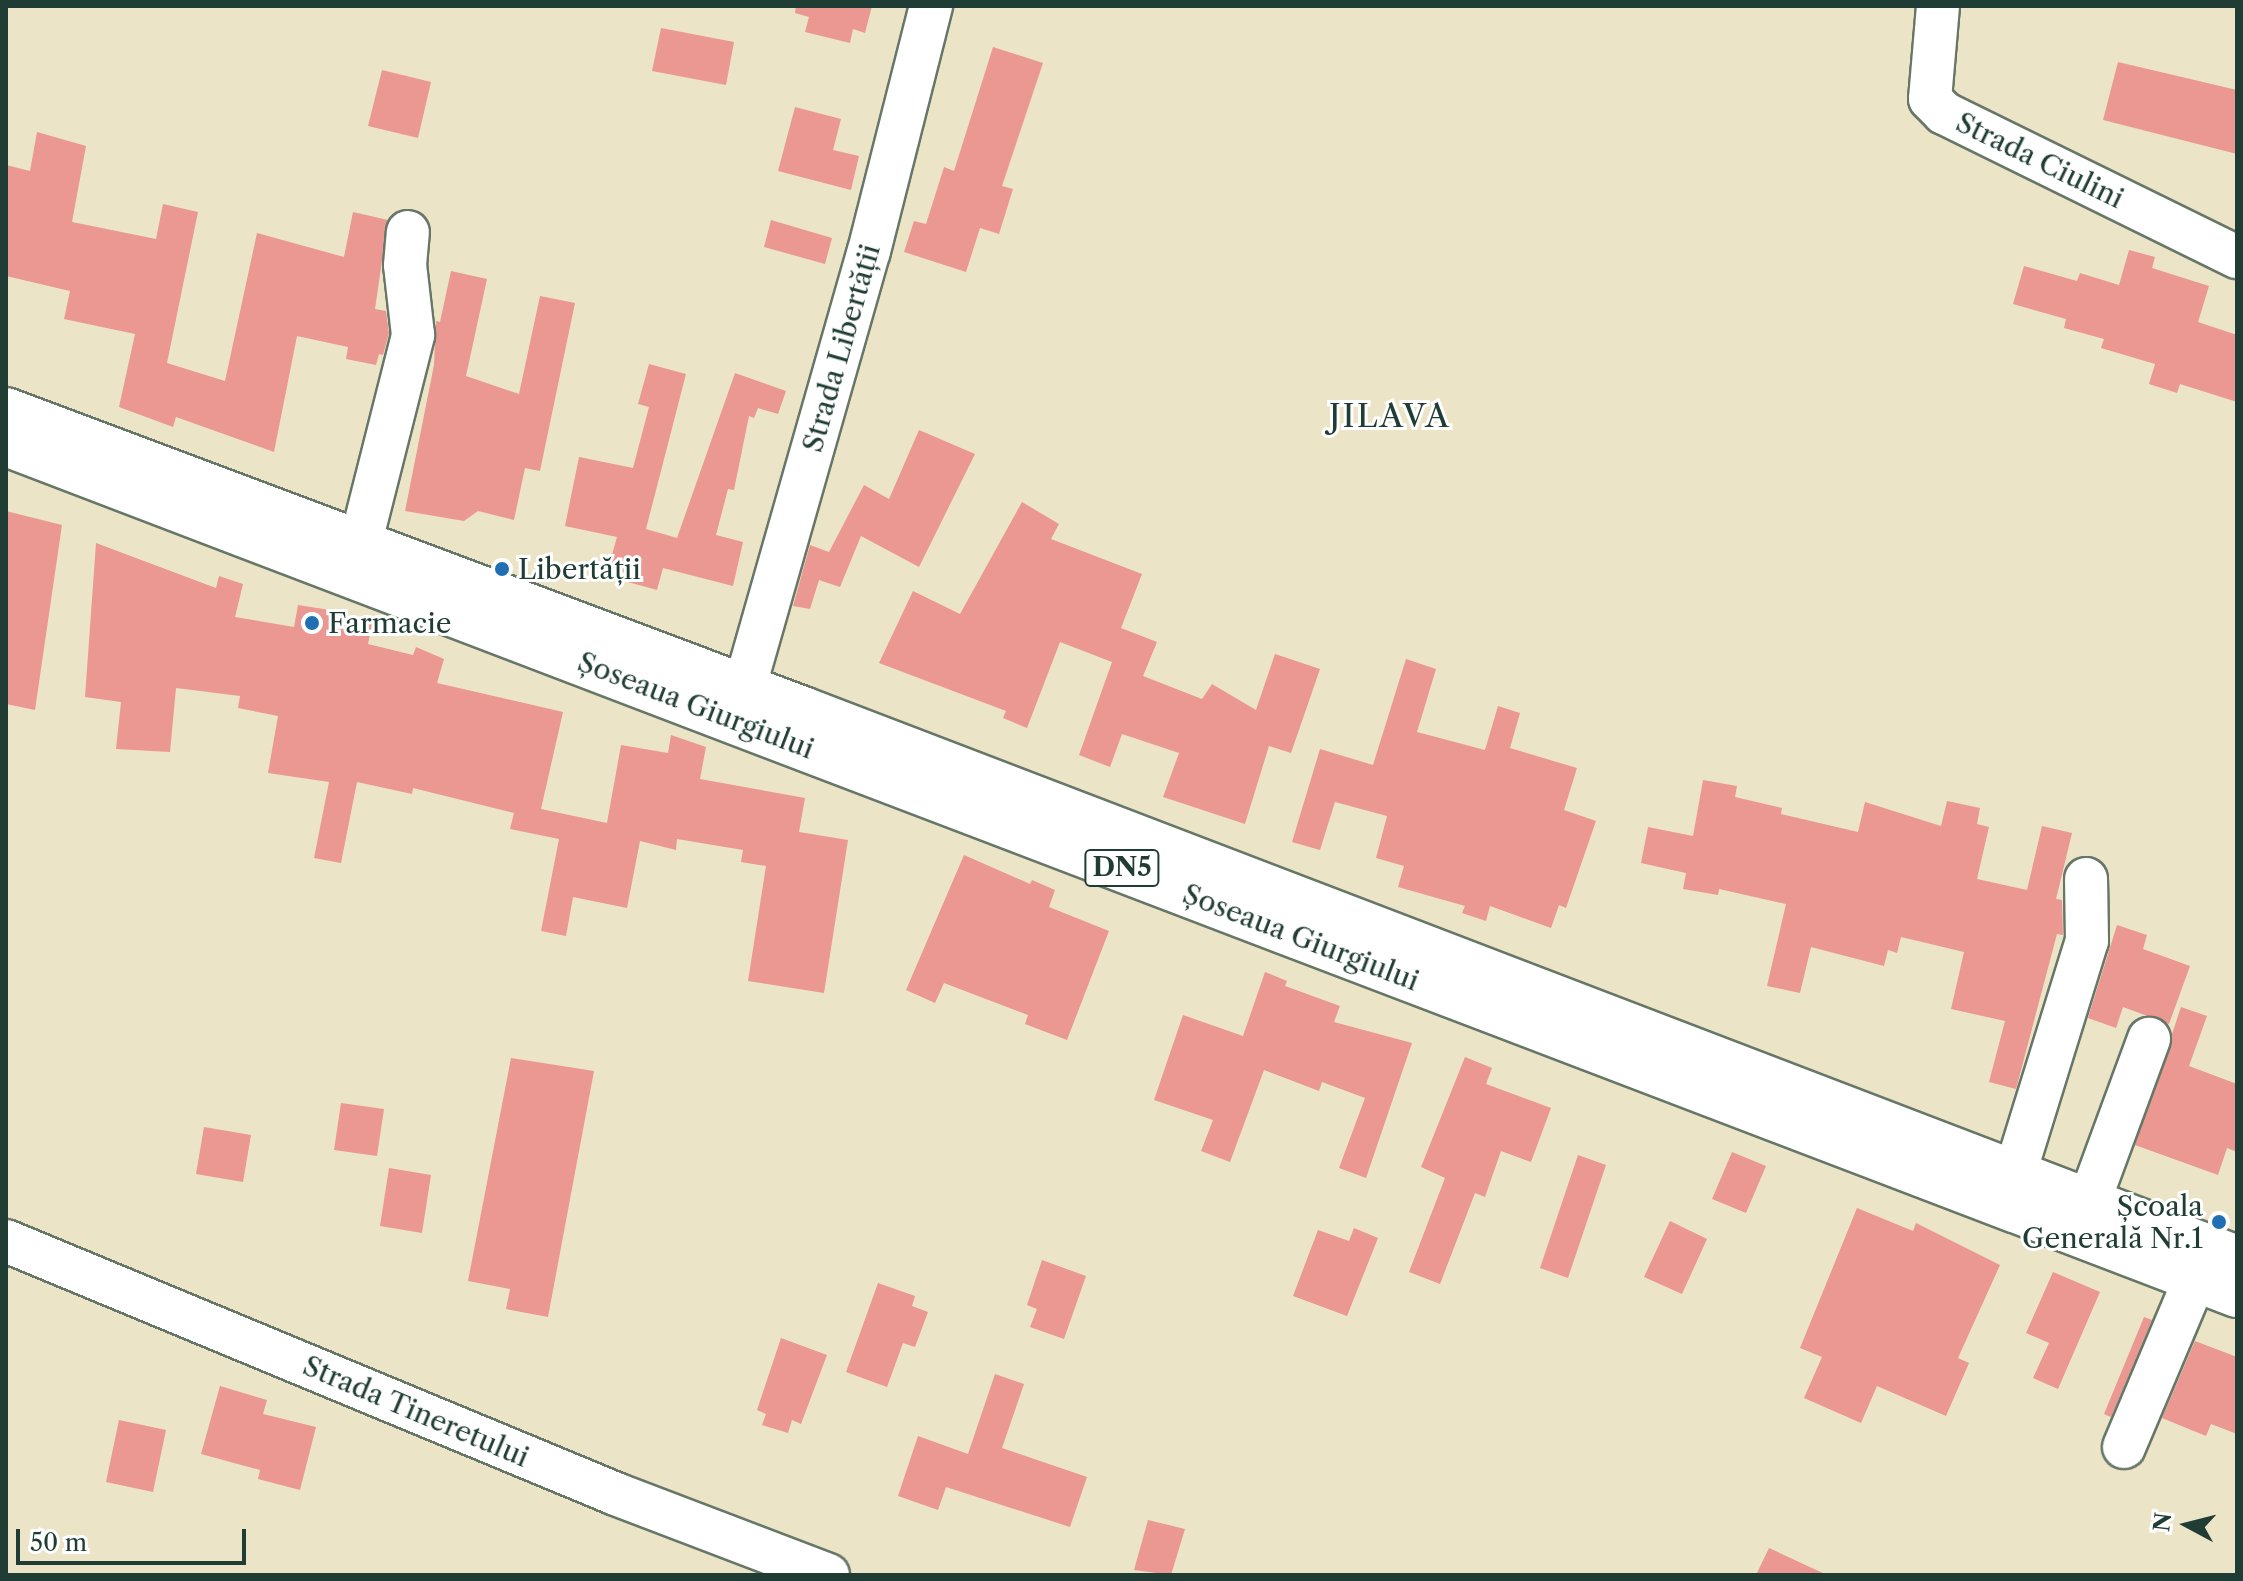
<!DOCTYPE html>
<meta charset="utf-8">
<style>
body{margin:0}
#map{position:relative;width:2243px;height:1581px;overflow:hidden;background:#ece4c7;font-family:"Libre Caslon Text",serif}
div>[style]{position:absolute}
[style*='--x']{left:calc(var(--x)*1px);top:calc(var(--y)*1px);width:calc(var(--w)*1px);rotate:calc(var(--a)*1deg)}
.building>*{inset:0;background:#ea9891}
.roads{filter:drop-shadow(2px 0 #677767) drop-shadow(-2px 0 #677767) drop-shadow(0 2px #677767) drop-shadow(0 -2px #677767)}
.minor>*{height:42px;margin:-21px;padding:0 21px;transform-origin:21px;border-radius:21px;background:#fff}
.highway>*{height:44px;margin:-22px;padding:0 22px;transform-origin:22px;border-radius:22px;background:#fff}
.dots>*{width:22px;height:22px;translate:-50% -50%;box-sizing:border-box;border:4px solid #fff;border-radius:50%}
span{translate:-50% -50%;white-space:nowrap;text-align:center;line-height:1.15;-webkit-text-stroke:6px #fff;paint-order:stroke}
.shield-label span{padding:2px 6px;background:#fff;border:2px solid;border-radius:6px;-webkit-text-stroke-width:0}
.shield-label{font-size:26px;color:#1f3d34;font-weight:700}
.street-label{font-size:28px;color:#1f3d34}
.poi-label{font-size:28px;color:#1f3d34}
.left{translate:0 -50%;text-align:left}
.right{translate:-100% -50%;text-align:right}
.quarter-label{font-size:32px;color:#1f3d34;letter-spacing:2px}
.frame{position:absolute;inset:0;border:8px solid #1f3d34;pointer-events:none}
.north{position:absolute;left:2147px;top:1485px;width:80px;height:80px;-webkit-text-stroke:6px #fff;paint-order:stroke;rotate:277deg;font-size:22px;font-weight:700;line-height:32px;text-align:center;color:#1f3d34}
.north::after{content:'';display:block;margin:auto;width:28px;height:36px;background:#1f3d34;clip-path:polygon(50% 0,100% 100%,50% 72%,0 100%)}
.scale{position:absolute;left:16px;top:1529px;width:230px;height:36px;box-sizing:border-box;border:4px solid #1f3d34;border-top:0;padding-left:10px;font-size:24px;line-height:28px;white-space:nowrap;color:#1f3d34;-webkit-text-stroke:6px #fff;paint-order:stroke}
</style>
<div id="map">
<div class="building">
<div style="clip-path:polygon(796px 6px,872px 6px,865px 33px,853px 29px,850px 43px,805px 32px,809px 17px,795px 13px)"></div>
<div style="clip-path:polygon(661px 28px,734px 42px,726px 85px,652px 71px)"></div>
<div style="clip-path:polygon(993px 47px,1043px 63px,1002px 186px,1013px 189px,999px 234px,980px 228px,966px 272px,904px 252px,914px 221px,926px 224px,944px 167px,954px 171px)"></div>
<div style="clip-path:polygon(2118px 62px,2237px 90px,2237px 154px,2103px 120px)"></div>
<div style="clip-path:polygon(382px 70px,431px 82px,418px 138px,368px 126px)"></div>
<div style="clip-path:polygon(795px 107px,841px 119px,833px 150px,859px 156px,851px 190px,778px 171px)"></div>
<div style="clip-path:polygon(37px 132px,86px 146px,72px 222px,156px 239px,163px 204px,198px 212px,167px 363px,225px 381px,257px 233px,344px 257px,353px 212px,388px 220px,375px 309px,386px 311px,389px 333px,383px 355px,379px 354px,376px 365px,346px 359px,348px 347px,297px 336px,274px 452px,176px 417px,173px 427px,119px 407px,135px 334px,64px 319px,70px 291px,6px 276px,6px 165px,30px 171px)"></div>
<div style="clip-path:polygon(771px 220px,832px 238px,825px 264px,764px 247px)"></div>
<div style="clip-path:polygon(2129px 250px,2155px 257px,2152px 268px,2209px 286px,2198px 322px,2237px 335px,2237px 402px,2180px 384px,2177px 393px,2149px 384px,2155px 364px,2101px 348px,2104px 339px,2064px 328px,2066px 319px,2013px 304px,2024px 266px,2077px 281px,2080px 273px,2119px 285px)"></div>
<div style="clip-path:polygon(451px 271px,487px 279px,466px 376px,519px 394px,540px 296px,575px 303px,540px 471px,525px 468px,514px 520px,478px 511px,464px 521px,405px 511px,434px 365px,436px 321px,440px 322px)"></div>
<div style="clip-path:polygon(649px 364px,686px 374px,646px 529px,677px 538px,735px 373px,786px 391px,778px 414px,758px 408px,754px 418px,749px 416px,734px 490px,728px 489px,716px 535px,743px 542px,733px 586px,663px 568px,657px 590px,606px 576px,617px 537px,565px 526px,579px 457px,633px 468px,649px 407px,638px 404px)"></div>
<div style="clip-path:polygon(919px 430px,975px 454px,919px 567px,861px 536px,840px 587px,819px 580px,810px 609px,793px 606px,810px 545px,829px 552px,864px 485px,889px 499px)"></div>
<div style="clip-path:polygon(1022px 502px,1059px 524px,1051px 539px,1142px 574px,1121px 628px,1157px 642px,1143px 676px,1202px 699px,1212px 684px,1256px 710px,1275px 654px,1320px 669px,1291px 753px,1269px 746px,1245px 824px,1163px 797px,1179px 753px,1122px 734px,1110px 767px,1079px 755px,1112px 662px,1060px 642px,1027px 728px,1003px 718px,1006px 711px,879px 663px,913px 591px,960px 614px)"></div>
<div style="clip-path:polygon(6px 511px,62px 525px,35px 710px,6px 704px)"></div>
<div style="clip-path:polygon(96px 543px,216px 588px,219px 576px,243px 584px,235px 617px,294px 627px,298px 605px,330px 610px,329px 615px,372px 624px,368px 644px,413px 655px,416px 647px,444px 659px,437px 683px,563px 712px,541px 809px,607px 823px,621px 745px,668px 753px,671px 735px,706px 747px,700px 779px,805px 798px,799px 832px,848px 840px,824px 993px,748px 981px,766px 866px,741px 862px,743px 850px,677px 839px,676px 850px,640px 841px,627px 908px,573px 897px,566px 936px,541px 931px,559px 839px,510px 829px,514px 813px,413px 788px,412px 794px,357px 782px,341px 863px,314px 858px,329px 782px,268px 773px,278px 716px,238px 708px,240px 696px,176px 688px,170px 752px,116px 749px,121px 702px,85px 697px)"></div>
<div style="clip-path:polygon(1406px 659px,1436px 669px,1417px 732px,1485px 750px,1498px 706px,1520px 713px,1510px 748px,1577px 768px,1564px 810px,1596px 821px,1566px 908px,1559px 905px,1551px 928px,1490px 906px,1486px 921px,1462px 913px,1465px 906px,1398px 887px,1404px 866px,1376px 858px,1387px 816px,1335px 802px,1320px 850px,1292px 842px,1320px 749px,1373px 765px)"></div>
<div style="clip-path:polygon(1703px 780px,1737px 786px,1735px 797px,1782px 808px,1781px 814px,1858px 832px,1865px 802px,1941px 826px,1947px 801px,1980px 808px,1977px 824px,1989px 827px,1977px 879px,2027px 890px,2042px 826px,2072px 833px,2056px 899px,2062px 900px,2063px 935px,2057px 934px,2016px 1089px,1989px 1082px,2005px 1021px,1951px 1009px,1964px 952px,1901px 937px,1897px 953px,1888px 950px,1884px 966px,1811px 947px,1800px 993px,1767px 986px,1786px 904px,1719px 889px,1718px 895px,1683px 889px,1686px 873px,1641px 863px,1648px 827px,1693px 836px)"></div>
<div style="clip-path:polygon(964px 855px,1030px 884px,1032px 880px,1055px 890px,1049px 907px,1109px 931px,1067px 1040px,1025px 1024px,1028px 1015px,944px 983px,935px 1003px,906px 990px)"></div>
<div style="clip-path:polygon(2117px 925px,2147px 935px,2143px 949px,2190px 966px,2169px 1024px,2123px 1007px,2116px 1028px,2088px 1018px)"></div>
<div style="clip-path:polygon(1265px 972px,1287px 981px,1285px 986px,1340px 1006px,1334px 1022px,1412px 1043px,1366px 1178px,1339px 1168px,1365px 1098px,1322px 1082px,1319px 1091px,1264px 1070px,1230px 1162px,1201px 1151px,1213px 1120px,1154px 1100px,1183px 1015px,1243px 1036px)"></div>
<div style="clip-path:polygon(2181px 1007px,2207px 1016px,2189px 1066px,2237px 1084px,2237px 1152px,2227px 1148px,2218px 1175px,2135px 1145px)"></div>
<div style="clip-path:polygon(1465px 1057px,1492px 1068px,1486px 1084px,1551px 1108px,1531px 1162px,1501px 1151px,1485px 1197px,1475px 1193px,1440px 1284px,1409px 1272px,1445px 1178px,1421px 1167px)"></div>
<div style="clip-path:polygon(511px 1058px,594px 1071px,548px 1317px,506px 1309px,510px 1289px,468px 1281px)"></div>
<div style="clip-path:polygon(341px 1103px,384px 1109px,377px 1156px,334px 1150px)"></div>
<div style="clip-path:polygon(204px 1127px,251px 1135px,243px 1182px,196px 1174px)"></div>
<div style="clip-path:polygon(1732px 1152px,1766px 1166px,1746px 1213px,1712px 1199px)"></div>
<div style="clip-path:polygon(1578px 1155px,1606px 1165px,1568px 1278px,1540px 1268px)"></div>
<div style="clip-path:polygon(389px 1168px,431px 1175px,422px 1233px,380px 1226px)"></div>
<div style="clip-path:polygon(1857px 1208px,1913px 1231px,1916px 1223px,2000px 1265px,1958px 1358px,1969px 1363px,1946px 1416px,1877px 1386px,1861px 1423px,1804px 1398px,1822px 1357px,1800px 1348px)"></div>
<div style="clip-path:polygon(1670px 1221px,1707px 1239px,1682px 1294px,1644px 1277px)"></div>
<div style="clip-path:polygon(1354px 1228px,1378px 1238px,1347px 1316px,1293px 1296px,1318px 1230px,1349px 1241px)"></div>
<div style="clip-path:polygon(1042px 1260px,1086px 1276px,1064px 1339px,1030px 1327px,1037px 1309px,1027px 1305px)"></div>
<div style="clip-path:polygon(2053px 1272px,2100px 1292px,2058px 1389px,2033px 1378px,2049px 1343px,2026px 1333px)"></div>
<div style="clip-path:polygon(878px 1283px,915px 1296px,912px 1306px,928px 1312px,915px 1347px,903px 1343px,887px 1387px,846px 1372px)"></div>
<div style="clip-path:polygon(2144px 1317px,2152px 1320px,2111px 1417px,2104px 1414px)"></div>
<div style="clip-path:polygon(781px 1338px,827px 1355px,801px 1424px,792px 1420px,788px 1433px,762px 1425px,766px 1414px,757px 1410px)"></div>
<div style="clip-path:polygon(2195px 1341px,2237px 1357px,2237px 1434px,2211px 1424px,2206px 1436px,2162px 1418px)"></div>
<div style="clip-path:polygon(995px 1374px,1024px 1384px,1002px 1448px,1087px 1477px,1070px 1527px,946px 1487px,938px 1510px,898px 1496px,918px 1436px,968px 1454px)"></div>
<div style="clip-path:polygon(220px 1386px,267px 1400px,263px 1414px,316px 1427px,300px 1490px,258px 1479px,260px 1470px,201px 1454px)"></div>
<div style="clip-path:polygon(119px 1420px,166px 1430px,153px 1492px,106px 1482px)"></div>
<div style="clip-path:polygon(1148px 1520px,1185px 1529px,1171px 1575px,1134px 1570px)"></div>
<div style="clip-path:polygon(1769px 1548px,1827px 1575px,1756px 1575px)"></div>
</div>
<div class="roads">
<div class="minor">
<div style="--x:1938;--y:6;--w:93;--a:94.9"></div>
<div style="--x:1930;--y:99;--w:20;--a:45"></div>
<div style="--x:1944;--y:113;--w:326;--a:26.2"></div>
<div style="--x:360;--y:545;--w:217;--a:-75.8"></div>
<div style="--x:413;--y:335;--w:70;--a:-96.5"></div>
<div style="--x:405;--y:265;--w:33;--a:-85"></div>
<div style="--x:744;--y:689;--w:455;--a:-74.1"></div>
<div style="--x:869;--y:251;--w:253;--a:-75.8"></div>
<div style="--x:2015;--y:1173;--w:243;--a:-72.8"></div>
<div style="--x:2087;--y:941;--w:62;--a:-90.9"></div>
<div style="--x:2089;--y:1202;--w:174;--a:-69.8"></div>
<div style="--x:6;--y:1241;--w:660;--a:22.53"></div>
<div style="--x:616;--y:1494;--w:227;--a:20.9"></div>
<div style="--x:2124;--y:1447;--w:182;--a:-67.1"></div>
</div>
<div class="highway">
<div style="--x:6;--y:410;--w:851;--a:20.56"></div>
<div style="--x:803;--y:709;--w:1535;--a:20.95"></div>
<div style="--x:6;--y:444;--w:2388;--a:20.88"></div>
</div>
</div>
<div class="dots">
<div style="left:502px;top:569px;background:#1f6fb2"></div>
<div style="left:312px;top:623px;background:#1f6fb2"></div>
<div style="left:2219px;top:1222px;background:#1f6fb2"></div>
</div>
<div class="shield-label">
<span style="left:1122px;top:868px">DN5</span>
</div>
<div class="street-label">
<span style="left:2040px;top:160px;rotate:26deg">Strada Ciulini</span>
<span style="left:841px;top:348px;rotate:-74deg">Strada Libertății</span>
<span style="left:696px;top:705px;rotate:21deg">Șoseaua Giurgiului</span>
<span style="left:1301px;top:937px;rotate:21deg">Șoseaua Giurgiului</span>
<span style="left:416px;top:1411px;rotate:23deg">Strada Tineretului</span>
</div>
<div class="poi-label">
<span class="left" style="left:518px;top:569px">Libertății</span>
<span class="left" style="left:328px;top:623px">Farmacie</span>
<span class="right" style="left:2203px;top:1222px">Școala<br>Generală Nr.1</span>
</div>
<div class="quarter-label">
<span style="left:1390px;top:416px">JILAVA</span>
</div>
<div class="frame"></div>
<div class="north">N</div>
<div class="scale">50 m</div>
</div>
